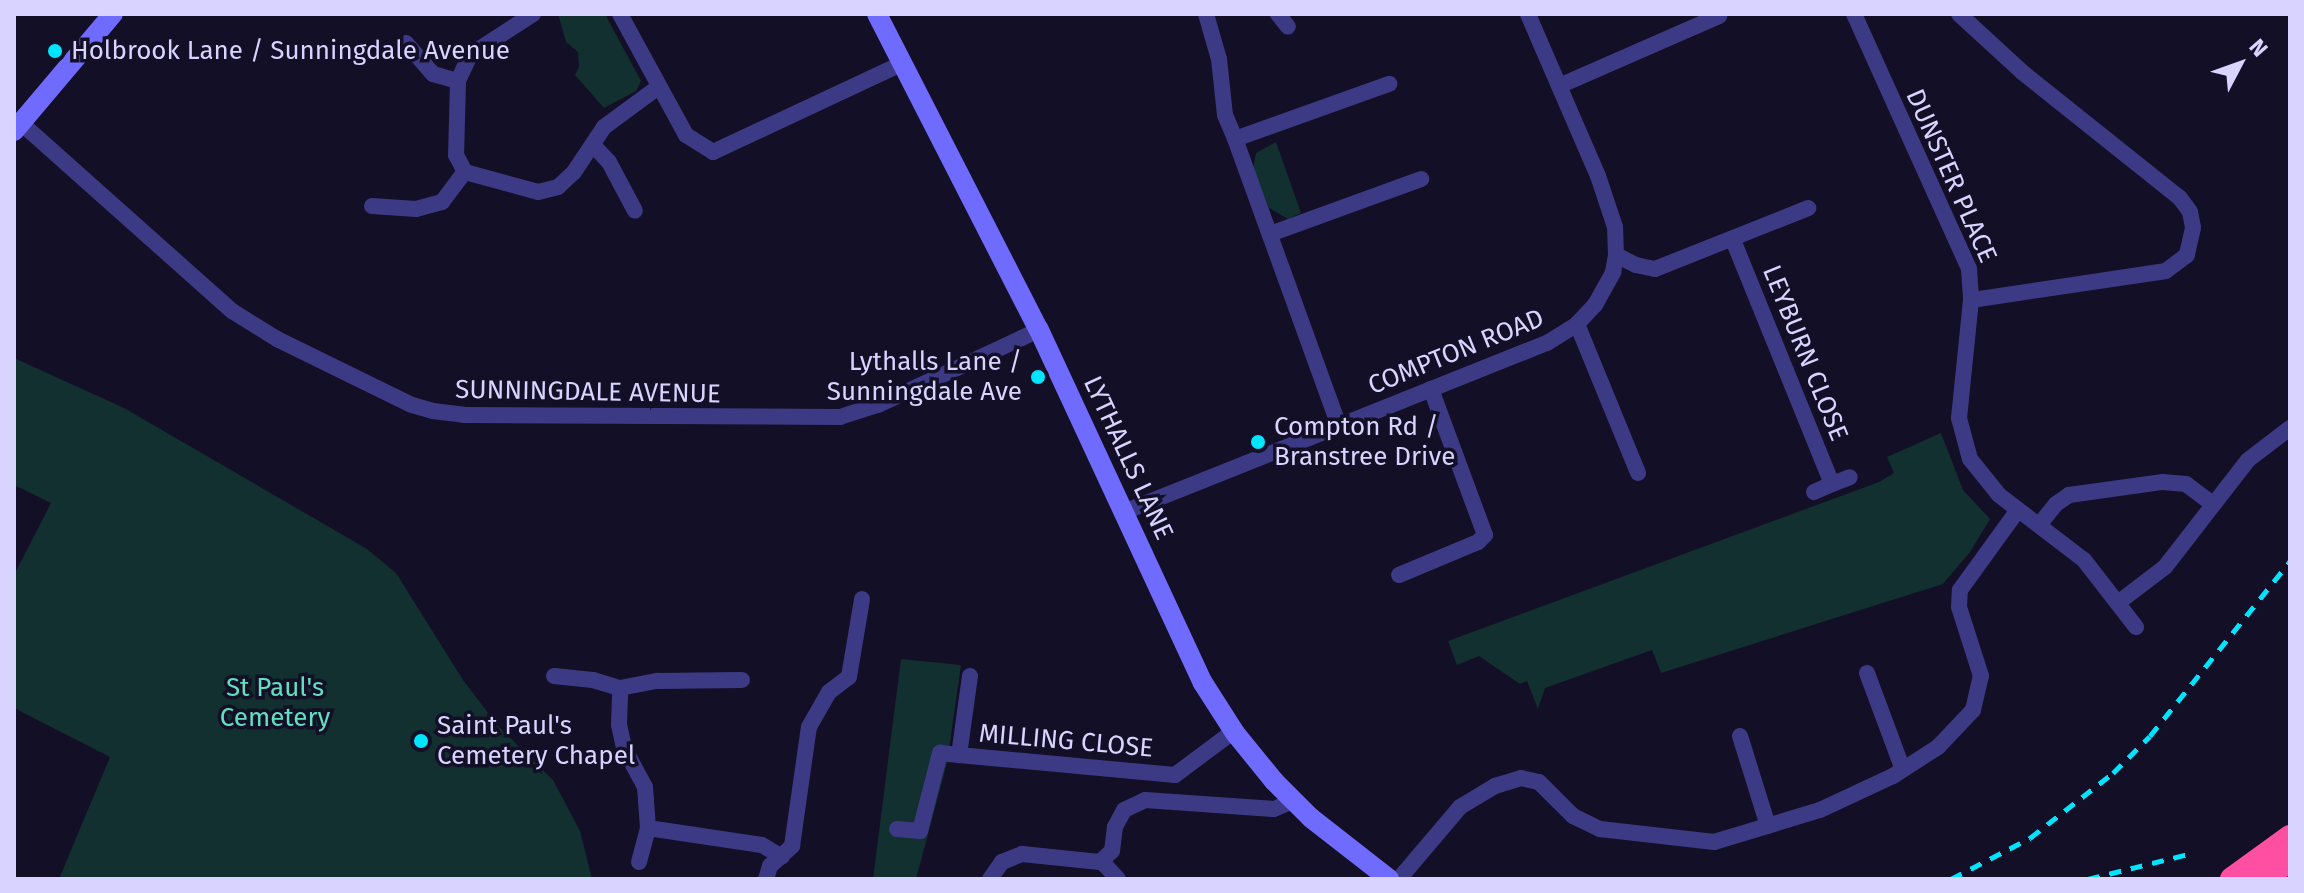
<!DOCTYPE html>
<style>
body{margin:0}
#map{position:relative;width:2304px;height:893px;overflow:hidden;background:#130f26;font-family:"Fira Sans",sans-serif}
div>[style]{position:absolute}
[style*='--x']{left:calc(var(--x)*1px);top:calc(var(--y)*1px);width:calc(var(--w)*1px);rotate:calc(var(--a)*1deg)}
.green>*{inset:0;background:#12302f}
.street>*{height:16px;margin:-8px;padding:0 8px;transform-origin:8px;border-radius:8px;background:#3d3a85}
.secondary>*{height:20px;margin:-10px;padding:0 10px;transform-origin:10px;border-radius:10px;background:#6f6bff}
.highway>*{height:24px;margin:-12px;padding:0 12px;transform-origin:12px;border-radius:12px;background:#ff4fa3}
.rail>*{height:5px;margin-top:-2.5px;transform-origin:0;background:repeating-linear-gradient(90deg,#00e5ff 0 12px,transparent 0 22px)}
.dots>*{width:22px;height:22px;translate:-50% -50%;box-sizing:border-box;border:4px solid #130f26;border-radius:50%}
span{translate:-50% -50%;white-space:nowrap;text-align:center;line-height:1.15;-webkit-text-stroke:7px #130f26;paint-order:stroke}
.poi-label{font-size:26px;color:#d9d4ff}
.left{translate:0 -50%;text-align:left}
.right{translate:-100% -50%;text-align:right}
.street-label{font-size:26px;color:#d9d4ff}
.park-label{font-size:26px;color:#5fe0c0}
.frame{position:absolute;inset:0;border:16px solid #d9d4ff;pointer-events:none}
.north{position:absolute;left:2200px;top:24px;width:80px;height:80px;-webkit-text-stroke:6px #130f26;paint-order:stroke;rotate:49deg;font-size:22px;font-weight:700;line-height:32px;text-align:center;color:#d9d4ff}
.north::after{content:'';display:block;margin:auto;width:28px;height:36px;background:#d9d4ff;clip-path:polygon(50% 0,100% 100%,50% 72%,0 100%)}
</style>
<div id="map">
<div class="green">
<div style="clip-path:polygon(558px 14px,605px 14px,641px 81px,636px 91px,604px 108px,575px 75px,579px 67px,578px 52px,566px 42px)"></div>
<div style="clip-path:polygon(1276px 142px,1301px 213px,1288px 219px,1269px 208px,1253px 168px,1256px 153px)"></div>
<div style="clip-path:polygon(14px 358px,124px 408px,367px 549px,396px 573px,463px 680px,498px 726px,553px 780px,580px 831px,592px 879px,59px 879px,110px 757px,14px 708px,14px 575px,51px 503px,14px 485px)"></div>
<div style="clip-path:polygon(1941px 433px,1963px 490px,1990px 519px,1970px 552px,1943px 584px,1661px 673px,1652px 650px,1545px 688px,1538px 709px,1527px 681px,1520px 684px,1479px 656px,1457px 665px,1448px 641px,1879px 482px,1894px 473px,1887px 457px)"></div>
<div style="clip-path:polygon(901px 659px,961px 665px,947px 763px,916px 879px,873px 879px)"></div>
</div>
<div class="street">
<div style="--x:533;--y:14;--w:75;--a:146.9"></div>
<div style="--x:470;--y:55;--w:29;--a:115"></div>
<div style="--x:458;--y:81;--w:74;--a:91.5"></div>
<div style="--x:456;--y:155;--w:19;--a:62"></div>
<div style="--x:465;--y:172;--w:76;--a:15.3"></div>
<div style="--x:538;--y:192;--w:21;--a:-14"></div>
<div style="--x:558;--y:187;--w:22;--a:-43"></div>
<div style="--x:574;--y:172;--w:54;--a:-56.3"></div>
<div style="--x:604;--y:127;--w:66;--a:-36.3"></div>
<div style="--x:620;--y:14;--w:138;--a:61.4"></div>
<div style="--x:686;--y:135;--w:32;--a:32"></div>
<div style="--x:713;--y:152;--w:210;--a:-25.1"></div>
<div style="--x:1206;--y:14;--w:47;--a:73.9"></div>
<div style="--x:1219;--y:59;--w:56;--a:83.9"></div>
<div style="--x:1225;--y:115;--w:26;--a:67"></div>
<div style="--x:1278;--y:14;--w:16;--a:52"></div>
<div style="--x:1854;--y:14;--w:280;--a:65.7"></div>
<div style="--x:1969;--y:269;--w:31;--a:86"></div>
<div style="--x:1971;--y:300;--w:119;--a:95.8"></div>
<div style="--x:1959;--y:418;--w:42;--a:75"></div>
<div style="--x:1970;--y:459;--w:46;--a:51.1"></div>
<div style="--x:1999;--y:495;--w:107;--a:37.4"></div>
<div style="--x:2084;--y:560;--w:85;--a:52.2"></div>
<div style="--x:1959;--y:14;--w:86;--a:42.6"></div>
<div style="--x:2022;--y:72;--w:202;--a:38.6"></div>
<div style="--x:2180;--y:198;--w:17;--a:54"></div>
<div style="--x:2190;--y:212;--w:16;--a:79"></div>
<div style="--x:2193;--y:228;--w:28;--a:103"></div>
<div style="--x:2187;--y:255;--w:26;--a:143"></div>
<div style="--x:2166;--y:271;--w:197;--a:171.5"></div>
<div style="--x:406;--y:43;--w:41;--a:48.9"></div>
<div style="--x:433;--y:74;--w:26;--a:16"></div>
<div style="--x:1559;--y:86;--w:175;--a:-23.6"></div>
<div style="--x:21;--y:123;--w:283;--a:41.7"></div>
<div style="--x:232;--y:311;--w:53;--a:31.9"></div>
<div style="--x:277;--y:339;--w:150;--a:26.1"></div>
<div style="--x:412;--y:405;--w:22;--a:16"></div>
<div style="--x:433;--y:411;--w:31;--a:7"></div>
<div style="--x:464;--y:415;--w:376;--a:0.3"></div>
<div style="--x:840;--y:417;--w:40;--a:-18"></div>
<div style="--x:878;--y:405;--w:178;--a:-25"></div>
<div style="--x:593;--y:145;--w:23;--a:47"></div>
<div style="--x:609;--y:162;--w:55;--a:62"></div>
<div style="--x:372;--y:206;--w:44;--a:3.9"></div>
<div style="--x:416;--y:209;--w:27;--a:-15"></div>
<div style="--x:442;--y:202;--w:38;--a:-53"></div>
<div style="--x:1270;--y:234;--w:161;--a:-20"></div>
<div style="--x:1733;--y:240;--w:263;--a:67.9"></div>
<div style="--x:1832;--y:484;--w:19;--a:-21"></div>
<div style="--x:1616;--y:255;--w:22;--a:27"></div>
<div style="--x:1636;--y:265;--w:19;--a:12"></div>
<div style="--x:1655;--y:269;--w:165;--a:-21.7"></div>
<div style="--x:1577;--y:324;--w:161;--a:67.7"></div>
<div style="--x:1339;--y:426;--w:305;--a:-109.9"></div>
<div style="--x:1235;--y:139;--w:164;--a:-19.7"></div>
<div style="--x:1814;--y:492;--w:20;--a:-24"></div>
<div style="--x:1124;--y:512;--w:456;--a:-21.8"></div>
<div style="--x:1547;--y:343;--w:36;--a:-32"></div>
<div style="--x:1577;--y:324;--w:26;--a:-47"></div>
<div style="--x:1595;--y:305;--w:38;--a:-61"></div>
<div style="--x:1613;--y:272;--w:17;--a:-80"></div>
<div style="--x:1616;--y:255;--w:28;--a:-92"></div>
<div style="--x:1615;--y:227;--w:54;--a:-108.4"></div>
<div style="--x:1598;--y:176;--w:176;--a:-113.4"></div>
<div style="--x:2039;--y:525;--w:27;--a:-51"></div>
<div style="--x:2056;--y:504;--w:16;--a:-35"></div>
<div style="--x:2069;--y:495;--w:95;--a:-7.9"></div>
<div style="--x:2163;--y:482;--w:23;--a:5"></div>
<div style="--x:2186;--y:484;--w:34;--a:37"></div>
<div style="--x:1399;--y:575;--w:86;--a:-22.7"></div>
<div style="--x:1478;--y:542;--w:10;--a:-45"></div>
<div style="--x:1485;--y:535;--w:156;--a:-110.3"></div>
<div style="--x:2119;--y:602;--w:58;--a:-37.3"></div>
<div style="--x:2165;--y:567;--w:135;--a:-52.2"></div>
<div style="--x:2248;--y:460;--w:53;--a:-37.3"></div>
<div style="--x:1867;--y:673;--w:103;--a:69.6"></div>
<div style="--x:554;--y:676;--w:39;--a:6"></div>
<div style="--x:593;--y:680;--w:28;--a:17"></div>
<div style="--x:970;--y:676;--w:80;--a:97.9"></div>
<div style="--x:959;--y:755;--w:217;--a:5.3"></div>
<div style="--x:1175;--y:775;--w:74;--a:-36.7"></div>
<div style="--x:1740;--y:736;--w:94;--a:72.7"></div>
<div style="--x:648;--y:828;--w:115;--a:8.5"></div>
<div style="--x:762;--y:845;--w:23;--a:31"></div>
<div style="--x:897;--y:829;--w:23;--a:5"></div>
<div style="--x:920;--y:831;--w:81;--a:-75.6"></div>
<div style="--x:940;--y:753;--w:19;--a:6"></div>
<div style="--x:1105;--y:859;--w:6;--a:90"></div>
<div style="--x:1105;--y:865;--w:19;--a:47"></div>
<div style="--x:639;--y:862;--w:35;--a:-75"></div>
<div style="--x:648;--y:828;--w:41;--a:-94.2"></div>
<div style="--x:645;--y:787;--w:44;--a:-118.3"></div>
<div style="--x:624;--y:748;--w:24;--a:-102"></div>
<div style="--x:619;--y:725;--w:37;--a:-88"></div>
<div style="--x:620;--y:688;--w:38;--a:-11"></div>
<div style="--x:657;--y:681;--w:85;--a:-0.7"></div>
<div style="--x:766;--y:879;--w:14;--a:-73"></div>
<div style="--x:770;--y:866;--w:30;--a:-42"></div>
<div style="--x:792;--y:846;--w:120;--a:-81.9"></div>
<div style="--x:809;--y:727;--w:40;--a:-60.3"></div>
<div style="--x:829;--y:692;--w:25;--a:-37"></div>
<div style="--x:849;--y:677;--w:79;--a:-80.5"></div>
<div style="--x:990;--y:879;--w:21;--a:-55"></div>
<div style="--x:1002;--y:862;--w:22;--a:-22"></div>
<div style="--x:1022;--y:854;--w:78;--a:5.9"></div>
<div style="--x:1100;--y:862;--w:16;--a:-43"></div>
<div style="--x:1112;--y:851;--w:24;--a:-83"></div>
<div style="--x:1115;--y:827;--w:19;--a:-62"></div>
<div style="--x:1124;--y:810;--w:23;--a:-25"></div>
<div style="--x:1145;--y:800;--w:129;--a:4"></div>
<div style="--x:1274;--y:809;--w:21;--a:-23"></div>
<div style="--x:1399;--y:879;--w:94;--a:-49.7"></div>
<div style="--x:1460;--y:807;--w:41;--a:-31"></div>
<div style="--x:1495;--y:786;--w:27;--a:-17"></div>
<div style="--x:1521;--y:778;--w:18;--a:13"></div>
<div style="--x:1539;--y:782;--w:48;--a:45"></div>
<div style="--x:1573;--y:816;--w:30;--a:26"></div>
<div style="--x:1600;--y:829;--w:115;--a:6.5"></div>
<div style="--x:1714;--y:842;--w:111;--a:-16.8"></div>
<div style="--x:1820;--y:810;--w:81;--a:-25"></div>
<div style="--x:1893;--y:776;--w:54;--a:-32.8"></div>
<div style="--x:1938;--y:747;--w:51;--a:-46.6"></div>
<div style="--x:1973;--y:710;--w:35;--a:-77"></div>
<div style="--x:1981;--y:676;--w:72;--a:-107.7"></div>
<div style="--x:1959;--y:607;--w:17;--a:-87"></div>
<div style="--x:1960;--y:590;--w:99;--a:-54.1"></div>
</div>
<div class="secondary">
<div style="--x:877;--y:14;--w:355;--a:62.9"></div>
<div style="--x:1039;--y:330;--w:389;--a:65.1"></div>
<div style="--x:1203;--y:683;--w:59;--a:57.4"></div>
<div style="--x:1235;--y:733;--w:62;--a:50.9"></div>
<div style="--x:1274;--y:781;--w:52;--a:45"></div>
<div style="--x:1311;--y:818;--w:99;--a:38"></div>
<div style="--x:14;--y:131;--w:153;--a:-49.8"></div>
</div>
<div class="highway">
<div style="--x:2232;--y:879;--w:72;--a:-35.9"></div>
<div style="--x:2259;--y:879;--w:36;--a:-30"></div>
</div>
<div class="rail">
<div style="--x:1951;--y:879;--w:89;--a:-27.4"></div>
<div style="--x:2030;--y:838;--w:105;--a:-38.1"></div>
<div style="--x:2113;--y:773;--w:52;--a:-45"></div>
<div style="--x:2150;--y:736;--w:224;--a:-51.3"></div>
<div style="--x:2088;--y:879;--w:107;--a:-14"></div>
</div>
<div class="dots">
<div style="left:55px;top:51px;background:#00e5ff"></div>
<div style="left:1038px;top:377px;background:#00e5ff"></div>
<div style="left:1258px;top:442px;background:#00e5ff"></div>
<div style="left:421px;top:741px;background:#00e5ff"></div>
</div>
<div class="poi-label">
<span class="left" style="left:71px;top:51px">Holbrook Lane / Sunningdale Avenue</span>
<span class="right" style="left:1022px;top:377px">Lythalls Lane /<br>Sunningdale Ave</span>
<span class="left" style="left:1274px;top:442px">Compton Rd /<br>Branstree Drive</span>
<span class="left" style="left:437px;top:741px">Saint Paul's<br>Cemetery Chapel</span>
</div>
<div class="street-label">
<span style="left:1951px;top:176px;rotate:66deg">DUNSTER PLACE</span>
<span style="left:1456px;top:352px;rotate:-22deg">COMPTON ROAD</span>
<span style="left:1805px;top:353px;rotate:68deg">LEYBURN CLOSE</span>
<span style="left:588px;top:392px;rotate:1deg">SUNNINGDALE AVENUE</span>
<span style="left:1128px;top:458px;rotate:65deg">LYTHALLS LANE</span>
<span style="left:1066px;top:741px;rotate:5deg">MILLING CLOSE</span>
</div>
<div class="park-label">
<span style="left:275px;top:703px">St Paul's<br>Cemetery</span>
</div>
<div class="frame"></div>
<div class="north">N</div>
</div>
